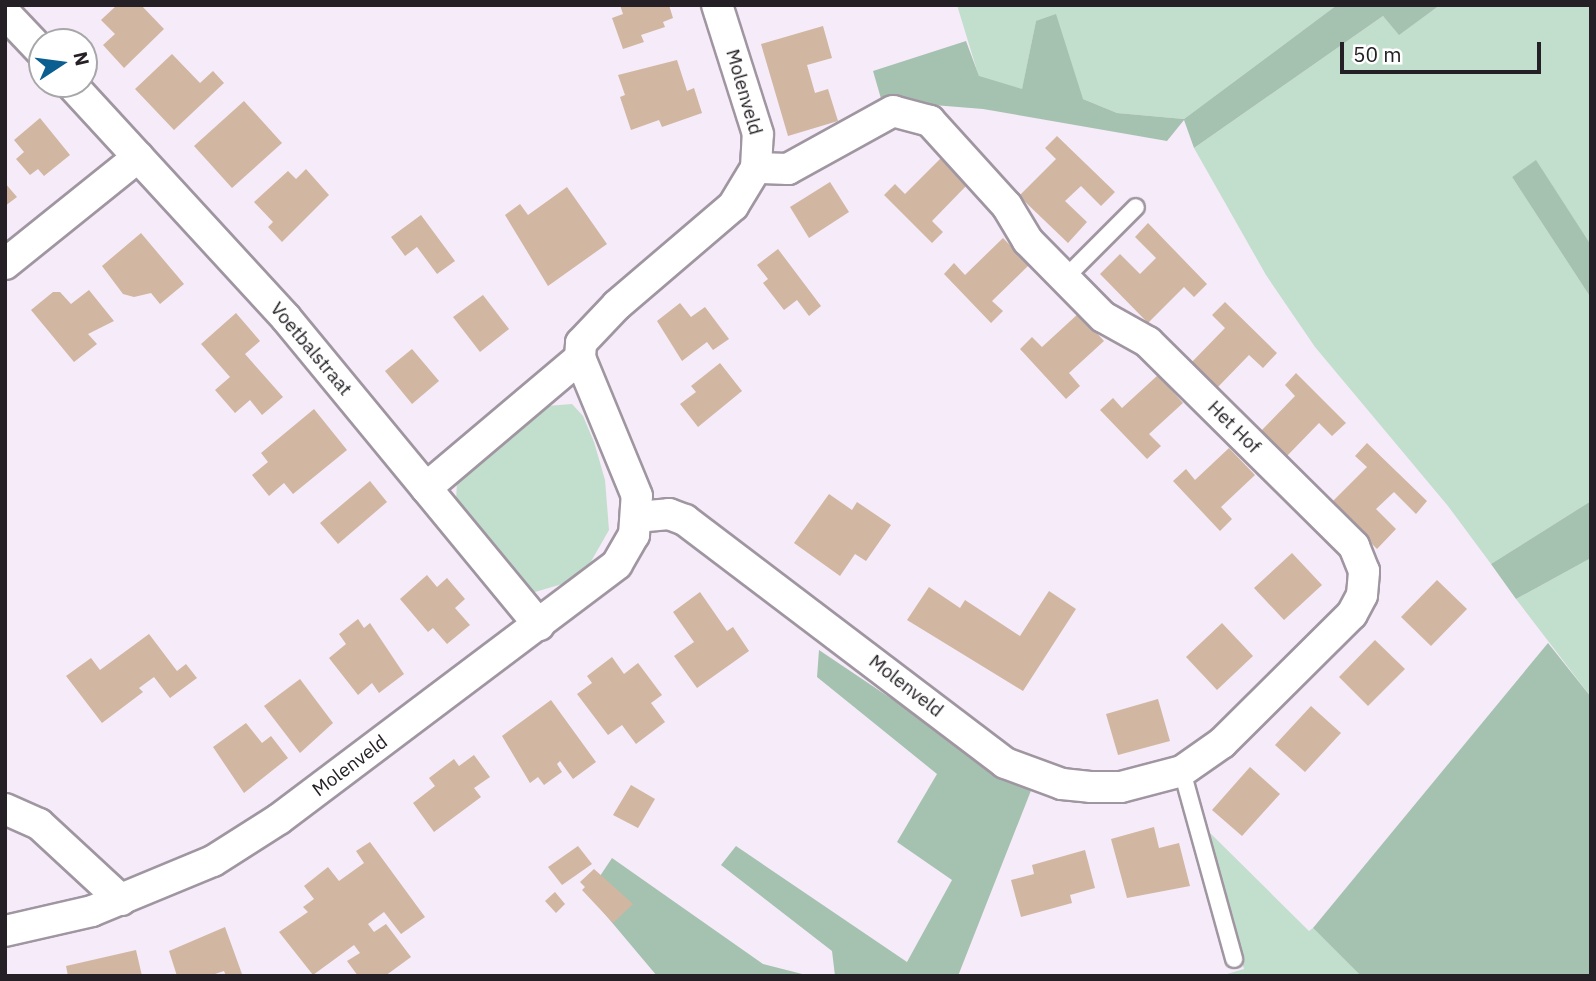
<!DOCTYPE html>
<style>
body{margin:0}
#map{position:relative;width:1596px;height:981px;overflow:hidden;background:#f6ebf8;font-family:"IBM Plex Sans",sans-serif}
div>[style]{position:absolute}
[style*='--x']{left:calc(var(--x)*1px);top:calc(var(--y)*1px);width:calc(var(--w)*1px);rotate:calc(var(--a)*1deg)}
.green>*{inset:0;background:#c2decc}
.forest>*{inset:0;background:#a5c2b0}
.building>*{inset:0;background:#d1b6a2}
.roads{filter:drop-shadow(2px 0 #a096a1) drop-shadow(-2px 0 #a096a1) drop-shadow(0 2px #a096a1) drop-shadow(0 -2px #a096a1)}
.service>*{height:16px;margin:-8px;padding:0 8px;transform-origin:8px;border-radius:8px;background:#fff}
.minor>*{height:30px;margin:-15px;padding:0 15px;transform-origin:15px;border-radius:15px;background:#fff}
span{translate:-50% -50%;white-space:nowrap;text-align:center;line-height:1.15;-webkit-text-stroke:7px #fff;paint-order:stroke}
.street-label{font-size:19px;color:#242025}
.frame{position:absolute;inset:0;border:7px solid #242025;pointer-events:none}
.north{position:absolute;left:28px;top:28px;width:70px;height:70px;box-sizing:border-box;background:#fff;border:2px solid #a7a6a8;border-radius:50%;rotate:77deg;font-size:19px;font-weight:700;line-height:28px;text-align:center;color:#242025}
.north::after{content:'';display:block;margin:auto;width:24px;height:32px;background:#0a5e90;clip-path:polygon(50% 0,100% 100%,50% 72%,0 100%)}
.scale{position:absolute;left:1340px;top:42px;width:201px;height:32px;box-sizing:border-box;border:4px solid #242025;border-top:0;padding-left:9px;font-size:21px;line-height:24px;white-space:nowrap;color:#242025;-webkit-text-stroke:5px #fff;paint-order:stroke}
</style>
<div id="map">
<div class="green">
<div style="clip-path:polygon(957px 5px,1337px 5px,1184px 119px,1117px 113px,1083px 99px,1036px 21px,1022px 90px,979px 77px)"></div>
<div style="clip-path:polygon(1440px 5px,1591px 5px,1591px 245px,1536px 161px,1512px 177px,1591px 298px,1591px 501px,1491px 564px,1448px 506px,1315px 347px,1266px 275px,1194px 148px,1383px 16px,1399px 34px)"></div>
<div style="clip-path:polygon(572px 404px,583px 416px,594px 442px,605px 480px,609px 530px,589px 565px,569px 582px,535px 592px,518px 585px,462px 514px,456px 501px,457px 482px,467px 469px,547px 406px)"></div>
<div style="clip-path:polygon(1591px 558px,1591px 697px,1516px 599px)"></div>
<div style="clip-path:polygon(1207px 830px,1309px 931px,1313px 928px,1361px 976px,1220px 976px,1244px 969px)"></div>
</div>
<div class="forest">
<div style="clip-path:polygon(1337px 5px,1440px 5px,1399px 35px,1383px 16px,1194px 148px,1184px 120px,1167px 141px,983px 109px,921px 104px,906px 98px,882px 102px,873px 71px,966px 41px,979px 76px,1022px 89px,1036px 21px,1056px 14px,1083px 99px,1117px 113px,1184px 119px)"></div>
<div style="clip-path:polygon(1536px 160px,1591px 245px,1591px 298px,1512px 177px)"></div>
<div style="clip-path:polygon(1591px 501px,1591px 558px,1516px 599px,1491px 564px)"></div>
<div style="clip-path:polygon(1548px 643px,1591px 697px,1591px 976px,1361px 976px,1313px 928px)"></div>
<div style="clip-path:polygon(819px 650px,990px 765px,1032px 788px,958px 976px,835px 976px,832px 951px,721px 865px,736px 846px,907px 962px,952px 880px,897px 842px,937px 774px,817px 677px)"></div>
<div style="clip-path:polygon(612px 858px,763px 964px,810px 976px,657px 976px,588px 894px)"></div>
</div>
<div class="building">
<div style="clip-path:polygon(117px 5px,141px 5px,164px 29px,124px 68px,103px 45px,115px 34px,101px 20px)"></div>
<div style="clip-path:polygon(620px 5px,669px 5px,673px 18px,663px 22px,665px 27px,641px 35px,644px 42px,623px 49px,612px 18px,623px 14px)"></div>
<div style="clip-path:polygon(823px 26px,832px 58px,807px 65px,815px 93px,828px 89px,838px 121px,788px 136px,761px 44px)"></div>
<div style="clip-path:polygon(172px 54px,200px 83px,213px 71px,224px 83px,174px 130px,135px 89px)"></div>
<div style="clip-path:polygon(677px 60px,687px 91px,694px 88px,702px 113px,662px 127px,659px 120px,631px 130px,620px 97px,625px 95px,618px 75px)"></div>
<div style="clip-path:polygon(244px 101px,282px 143px,232px 188px,194px 146px)"></div>
<div style="clip-path:polygon(40px 118px,70px 155px,44px 176px,38px 169px,30px 175px,16px 159px,24px 152px,14px 140px)"></div>
<div style="clip-path:polygon(1057px 136px,1115px 192px,1101px 206px,1081px 186px,1065px 201px,1087px 222px,1068px 243px,1019px 196px,1056px 159px,1045px 148px)"></div>
<div style="clip-path:polygon(942px 157px,968px 184px,932px 221px,943px 232px,932px 243px,884px 195px,895px 184px,905px 194px)"></div>
<div style="clip-path:polygon(306px 169px,329px 195px,282px 242px,268px 227px,273px 222px,254px 202px,288px 171px,296px 179px)"></div>
<div style="clip-path:polygon(830px 182px,849px 212px,809px 238px,790px 207px)"></div>
<div style="clip-path:polygon(5px 183px,17px 197px,5px 206px)"></div>
<div style="clip-path:polygon(567px 187px,607px 244px,548px 286px,505px 215px,520px 204px,528px 215px)"></div>
<div style="clip-path:polygon(421px 215px,455px 261px,437px 274px,417px 247px,405px 256px,391px 237px)"></div>
<div style="clip-path:polygon(1148px 223px,1207px 284px,1194px 297px,1184px 287px,1148px 323px,1100px 274px,1120px 254px,1140px 274px,1156px 258px,1135px 237px)"></div>
<div style="clip-path:polygon(141px 233px,184px 284px,160px 304px,151px 293px,134px 297px,123px 294px,102px 266px)"></div>
<div style="clip-path:polygon(1003px 238px,1029px 265px,992px 301px,1003px 311px,991px 323px,944px 274px,954px 263px,965px 275px)"></div>
<div style="clip-path:polygon(778px 249px,821px 306px,809px 316px,797px 300px,784px 310px,763px 283px,768px 279px,757px 265px)"></div>
<div style="clip-path:polygon(89px 290px,114px 321px,88px 334px,97px 344px,74px 362px,31px 310px,53px 292px,60px 292px,71px 304px)"></div>
<div style="clip-path:polygon(483px 295px,509px 329px,480px 352px,453px 317px)"></div>
<div style="clip-path:polygon(1225px 302px,1277px 353px,1263px 368px,1249px 355px,1216px 389px,1190px 364px,1225px 328px,1212px 315px)"></div>
<div style="clip-path:polygon(680px 303px,691px 317px,705px 307px,729px 339px,713px 350px,707px 342px,682px 361px,657px 321px)"></div>
<div style="clip-path:polygon(236px 313px,260px 341px,245px 354px,283px 397px,262px 415px,250px 400px,235px 413px,215px 390px,230px 377px,201px 344px)"></div>
<div style="clip-path:polygon(1079px 313px,1104px 341px,1069px 373px,1080px 386px,1066px 399px,1020px 349px,1032px 337px,1042px 347px)"></div>
<div style="clip-path:polygon(412px 349px,439px 381px,412px 404px,385px 371px)"></div>
<div style="clip-path:polygon(720px 363px,742px 391px,698px 427px,680px 404px,696px 392px,691px 386px)"></div>
<div style="clip-path:polygon(1296px 373px,1346px 423px,1332px 436px,1319px 423px,1286px 457px,1260px 432px,1295px 396px,1285px 385px)"></div>
<div style="clip-path:polygon(1158px 375px,1183px 403px,1149px 434px,1161px 446px,1147px 459px,1100px 410px,1113px 398px,1122px 408px)"></div>
<div style="clip-path:polygon(314px 409px,347px 450px,293px 494px,284px 483px,269px 496px,252px 475px,268px 462px,261px 453px)"></div>
<div style="clip-path:polygon(1367px 443px,1427px 501px,1416px 514px,1394px 492px,1376px 509px,1396px 529px,1377px 549px,1331px 503px,1367px 467px,1355px 456px)"></div>
<div style="clip-path:polygon(1229px 448px,1255px 475px,1221px 507px,1232px 519px,1220px 531px,1173px 481px,1186px 469px,1195px 480px)"></div>
<div style="clip-path:polygon(370px 481px,387px 502px,338px 544px,320px 523px)"></div>
<div style="clip-path:polygon(829px 494px,852px 510px,857px 502px,891px 525px,866px 561px,855px 554px,840px 576px,794px 543px)"></div>
<div style="clip-path:polygon(1292px 553px,1322px 585px,1284px 620px,1254px 588px)"></div>
<div style="clip-path:polygon(427px 575px,437px 587px,447px 578px,465px 599px,455px 608px,470px 625px,447px 644px,433px 628px,428px 632px,400px 599px)"></div>
<div style="clip-path:polygon(1437px 580px,1467px 609px,1431px 646px,1401px 617px)"></div>
<div style="clip-path:polygon(929px 587px,960px 608px,965px 600px,1020px 636px,1049px 591px,1076px 609px,1023px 691px,907px 620px)"></div>
<div style="clip-path:polygon(700px 592px,727px 631px,733px 627px,749px 651px,697px 688px,674px 656px,694px 642px,673px 612px)"></div>
<div style="clip-path:polygon(358px 619px,364px 628px,370px 623px,404px 674px,379px 693px,372px 683px,358px 695px,329px 658px,346px 644px,339px 634px)"></div>
<div style="clip-path:polygon(1222px 623px,1253px 656px,1217px 690px,1186px 657px)"></div>
<div style="clip-path:polygon(149px 634px,177px 671px,186px 664px,197px 678px,170px 698px,154px 677px,139px 688px,143px 692px,102px 723px,66px 676px,91px 658px,100px 670px)"></div>
<div style="clip-path:polygon(1375px 640px,1405px 669px,1368px 706px,1339px 677px)"></div>
<div style="clip-path:polygon(612px 657px,624px 674px,638px 663px,662px 695px,651px 703px,665px 722px,636px 744px,622px 725px,608px 735px,577px 694px,592px 683px,587px 676px)"></div>
<div style="clip-path:polygon(300px 679px,333px 723px,300px 753px,264px 706px)"></div>
<div style="clip-path:polygon(1158px 699px,1170px 741px,1118px 755px,1106px 714px)"></div>
<div style="clip-path:polygon(551px 700px,596px 762px,573px 779px,560px 761px,557px 764px,562px 772px,544px 785px,538px 777px,530px 783px,502px 736px)"></div>
<div style="clip-path:polygon(1311px 706px,1341px 733px,1305px 772px,1275px 745px)"></div>
<div style="clip-path:polygon(246px 723px,262px 743px,271px 736px,288px 758px,244px 793px,213px 747px)"></div>
<div style="clip-path:polygon(474px 755px,490px 777px,474px 788px,481px 797px,434px 832px,413px 803px,435px 786px,429px 778px,454px 759px,459px 766px)"></div>
<div style="clip-path:polygon(1250px 767px,1280px 794px,1242px 836px,1212px 810px)"></div>
<div style="clip-path:polygon(631px 785px,655px 799px,638px 828px,613px 815px)"></div>
<div style="clip-path:polygon(1154px 827px,1159px 848px,1179px 843px,1190px 886px,1127px 898px,1111px 839px)"></div>
<div style="clip-path:polygon(370px 842px,425px 917px,401px 934px,384px 912px,368px 924px,374px 932px,386px 924px,411px 957px,385px 976px,358px 976px,347px 961px,360px 953px,354px 945px,313px 975px,279px 932px,308px 912px,303px 907px,314px 899px,304px 886px,328px 867px,339px 881px,364px 863px,356px 851px)"></div>
<div style="clip-path:polygon(578px 846px,592px 864px,562px 885px,548px 867px)"></div>
<div style="clip-path:polygon(1085px 850px,1095px 888px,1070px 895px,1072px 903px,1021px 917px,1011px 880px,1034px 874px,1032px 865px)"></div>
<div style="clip-path:polygon(594px 869px,633px 904px,613px 923px,582px 890px,585px 887px,580px 882px)"></div>
<div style="clip-path:polygon(555px 892px,565px 904px,556px 913px,545px 901px)"></div>
<div style="clip-path:polygon(225px 927px,242px 974px,226px 976px,224px 971px,209px 976px,177px 976px,169px 951px)"></div>
<div style="clip-path:polygon(136px 950px,142px 976px,68px 976px,66px 966px)"></div>
</div>
<div class="roads">
<div class="service">
<div style="--x:1065;--y:278;--w:100;--a:-45"></div>
<div style="--x:1182;--y:771;--w:195;--a:74.5"></div>
</div>
<div class="minor">
<div style="--x:5;--y:13;--w:54;--a:46.5"></div>
<div style="--x:71;--y:84;--w:318;--a:47.4"></div>
<div style="--x:286;--y:318;--w:398;--a:50.5"></div>
<div style="--x:5;--y:264;--w:171;--a:-38.8"></div>
<div style="--x:426;--y:488;--w:202;--a:-40.2"></div>
<div style="--x:636;--y:517;--w:33;--a:-5"></div>
<div style="--x:669;--y:514;--w:17;--a:21"></div>
<div style="--x:685;--y:520;--w:402;--a:37.2"></div>
<div style="--x:1005;--y:763;--w:61;--a:20.2"></div>
<div style="--x:1062;--y:784;--w:28;--a:6"></div>
<div style="--x:1090;--y:787;--w:31;--a:0"></div>
<div style="--x:1121;--y:787;--w:63;--a:-14.7"></div>
<div style="--x:1182;--y:771;--w:49;--a:-35"></div>
<div style="--x:1222;--y:743;--w:183;--a:-44.8"></div>
<div style="--x:1352;--y:614;--w:21;--a:-62"></div>
<div style="--x:1362;--y:595;--w:24;--a:-85"></div>
<div style="--x:1364;--y:571;--w:27;--a:-112"></div>
<div style="--x:1354;--y:546;--w:290;--a:-135.3"></div>
<div style="--x:1148;--y:342;--w:51;--a:-150.9"></div>
<div style="--x:1103;--y:317;--w:107;--a:-134.6"></div>
<div style="--x:1028;--y:241;--w:41;--a:-121"></div>
<div style="--x:1007;--y:206;--w:115;--a:-132.2"></div>
<div style="--x:930;--y:121;--w:38;--a:-165"></div>
<div style="--x:893;--y:111;--w:120;--a:151.1"></div>
<div style="--x:788;--y:169;--w:32;--a:-178"></div>
<div style="--x:5;--y:809;--w:37;--a:24"></div>
<div style="--x:39;--y:824;--w:112;--a:42.8"></div>
<div style="--x:5;--y:931;--w:89;--a:-12.9"></div>
<div style="--x:92;--y:911;--w:131;--a:-22.5"></div>
<div style="--x:213;--y:861;--w:78;--a:-32.5"></div>
<div style="--x:279;--y:819;--w:423;--a:-37"></div>
<div style="--x:617;--y:564;--w:34;--a:-60"></div>
<div style="--x:634;--y:535;--w:39;--a:-86"></div>
<div style="--x:637;--y:496;--w:149;--a:-112.4"></div>
<div style="--x:580;--y:358;--w:15;--a:-86"></div>
<div style="--x:581;--y:343;--w:52;--a:-46.5"></div>
<div style="--x:617;--y:305;--w:153;--a:-40.5"></div>
<div style="--x:733;--y:206;--w:44;--a:-58.8"></div>
<div style="--x:756;--y:168;--w:34;--a:-87"></div>
<div style="--x:758;--y:134;--w:135;--a:-107.6"></div>
</div>
</div>
<div class="street-label">
<span style="left:744px;top:92px;rotate:74deg">Molenveld</span>
<span style="left:311px;top:349px;rotate:50deg">Voetbalstraat</span>
<span style="left:1234px;top:427px;rotate:45deg">Het Hof</span>
<span style="left:906px;top:686px;rotate:38deg">Molenveld</span>
<span style="left:350px;top:766px;rotate:-37deg">Molenveld</span>
</div>
<div class="frame"></div>
<div class="north">N</div>
<div class="scale">50 m</div>
</div>
